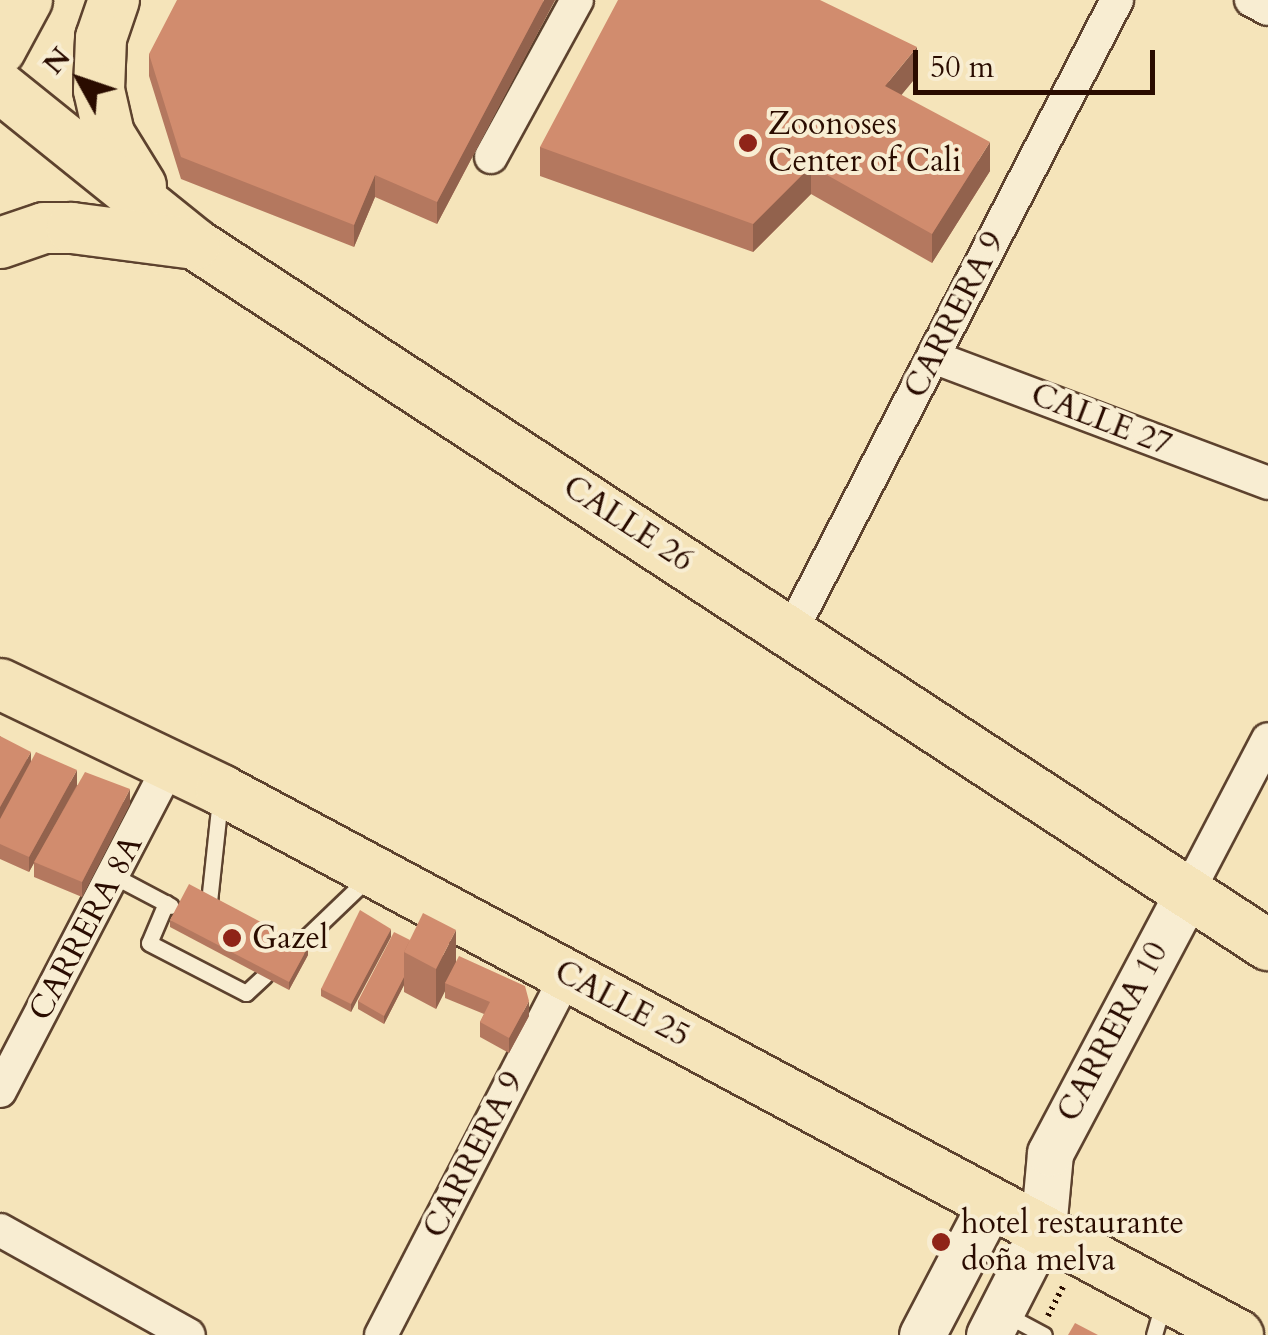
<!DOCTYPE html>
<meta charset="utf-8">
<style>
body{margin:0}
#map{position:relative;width:1268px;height:1335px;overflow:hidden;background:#f5e4ba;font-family:Cardo,serif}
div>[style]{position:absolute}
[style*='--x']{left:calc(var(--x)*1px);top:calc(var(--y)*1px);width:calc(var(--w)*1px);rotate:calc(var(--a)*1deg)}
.path>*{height:6px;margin-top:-3px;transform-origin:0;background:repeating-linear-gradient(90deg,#2a0c00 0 2.5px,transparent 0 7.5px)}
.roads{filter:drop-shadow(2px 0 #5d422e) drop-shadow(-2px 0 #5d422e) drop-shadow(0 2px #5d422e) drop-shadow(0 -2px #5d422e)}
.service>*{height:15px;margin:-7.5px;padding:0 7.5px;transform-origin:7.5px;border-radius:7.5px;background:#f8edd2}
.minor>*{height:32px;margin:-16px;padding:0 16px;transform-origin:16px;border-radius:16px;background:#f8edd2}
.secondary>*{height:45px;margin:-22.5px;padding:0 22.5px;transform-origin:22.5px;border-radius:22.5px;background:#f8edd2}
.primary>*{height:50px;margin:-25px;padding:0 25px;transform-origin:25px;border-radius:25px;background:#f5e4ba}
.wall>*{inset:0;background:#b4785f}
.shaded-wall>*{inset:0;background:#92624d}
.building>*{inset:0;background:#d18c6e}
.dots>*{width:28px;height:28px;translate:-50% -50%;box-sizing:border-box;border:5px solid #f8edd2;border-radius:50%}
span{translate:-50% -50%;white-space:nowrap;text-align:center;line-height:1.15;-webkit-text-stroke:8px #f8edd2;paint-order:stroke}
.poi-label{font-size:32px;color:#2a0c00}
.left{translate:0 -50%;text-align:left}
.street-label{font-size:32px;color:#2a0c00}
.north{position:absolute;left:30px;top:30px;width:100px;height:100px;-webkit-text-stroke:8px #f8edd2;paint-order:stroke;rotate:310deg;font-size:28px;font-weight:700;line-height:40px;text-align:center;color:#2a0c00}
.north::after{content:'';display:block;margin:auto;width:35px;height:45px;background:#2a0c00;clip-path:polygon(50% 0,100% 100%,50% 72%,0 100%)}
.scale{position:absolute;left:913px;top:50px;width:242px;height:45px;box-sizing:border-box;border:5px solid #2a0c00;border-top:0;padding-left:12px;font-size:30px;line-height:35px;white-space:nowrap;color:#2a0c00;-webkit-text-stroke:8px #f8edd2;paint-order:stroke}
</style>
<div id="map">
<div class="path">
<div style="--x:1048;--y:1316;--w:37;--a:-63"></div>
</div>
<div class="roads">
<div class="service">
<div style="--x:114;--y:876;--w:64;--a:27.8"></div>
<div style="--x:209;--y:902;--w:104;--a:-83.9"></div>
<div style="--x:166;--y:903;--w:43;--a:113"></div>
<div style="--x:149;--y:943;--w:109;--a:27.3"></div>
<div style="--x:246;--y:993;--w:25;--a:-43"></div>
<div style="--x:295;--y:948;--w:101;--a:-43.8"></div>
<div style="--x:1005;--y:1314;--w:44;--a:28.3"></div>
<div style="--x:1154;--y:1335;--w:32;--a:-74"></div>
</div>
<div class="minor">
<div style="--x:1251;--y:0;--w:19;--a:28"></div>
<div style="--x:491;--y:157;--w:179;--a:-61.3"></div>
<div style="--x:933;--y:357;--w:358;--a:20.6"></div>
<div style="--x:792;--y:630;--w:709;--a:-62.71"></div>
<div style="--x:1189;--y:890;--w:170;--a:-62.4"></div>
<div style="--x:0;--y:1091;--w:369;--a:-62.5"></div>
<div style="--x:0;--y:1230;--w:216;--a:29.1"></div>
<div style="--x:381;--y:1335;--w:405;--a:-62.7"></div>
</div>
<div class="secondary">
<div style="--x:922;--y:1335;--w:151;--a:-62.4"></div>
<div style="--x:989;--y:1335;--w:119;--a:-63"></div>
<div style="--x:1043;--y:1229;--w:76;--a:-84.7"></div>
<div style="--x:1050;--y:1153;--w:297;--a:-62.1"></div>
</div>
<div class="primary">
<div style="--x:114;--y:0;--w:40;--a:108.9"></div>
<div style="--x:101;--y:38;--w:52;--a:92.2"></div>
<div style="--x:99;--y:90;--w:45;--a:77.2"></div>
<div style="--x:109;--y:134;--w:61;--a:58.4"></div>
<div style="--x:0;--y:50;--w:57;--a:-61.6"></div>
<div style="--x:0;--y:87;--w:250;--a:38.8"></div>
<div style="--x:195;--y:244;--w:1282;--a:33.16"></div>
<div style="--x:0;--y:243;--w:46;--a:-18.8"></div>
<div style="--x:44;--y:228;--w:28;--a:0"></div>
<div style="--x:72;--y:228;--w:124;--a:7.4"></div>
<div style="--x:0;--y:684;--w:245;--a:25.6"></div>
<div style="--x:221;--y:790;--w:1154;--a:28.19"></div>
</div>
</div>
<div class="wall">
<div style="clip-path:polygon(555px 0,437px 224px,375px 197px,354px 247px,181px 179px,149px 76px,149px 54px)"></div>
<div style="clip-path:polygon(917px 76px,901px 95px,990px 171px,932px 263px,811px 194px,753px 252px,540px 176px,540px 147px)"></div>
<div style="clip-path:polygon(0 736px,31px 762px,77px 785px,130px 804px,82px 897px,34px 877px,34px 863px,29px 872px,0 859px)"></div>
<div style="clip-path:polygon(170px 920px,308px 955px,289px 990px,170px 927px)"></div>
<div style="clip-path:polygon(391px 929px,351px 1012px,321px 996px,321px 989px)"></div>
<div style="clip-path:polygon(410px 940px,456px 962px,529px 1016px,509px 1053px,480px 1037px,480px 1022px,484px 1014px,445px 998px,445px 991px,436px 1009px,404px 992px,404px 985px,384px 1024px,358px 1009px,358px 1001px)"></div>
</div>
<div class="shaded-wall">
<div style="clip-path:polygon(544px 0,555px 0,437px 224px,437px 202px)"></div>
<div style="clip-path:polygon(917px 47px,917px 76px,885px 115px,885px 86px)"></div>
<div style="clip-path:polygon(990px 142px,990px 171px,932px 263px,932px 234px)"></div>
<div style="clip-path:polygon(811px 166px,811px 194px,753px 252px,753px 224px)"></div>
<div style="clip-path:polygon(375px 175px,375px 197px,354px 247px,354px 225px)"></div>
<div style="clip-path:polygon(31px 752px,31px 767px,0 822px,0 807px)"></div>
<div style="clip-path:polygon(77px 770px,77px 785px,29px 872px,29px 857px)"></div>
<div style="clip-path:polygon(130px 789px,130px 804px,82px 897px,82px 882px)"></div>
<div style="clip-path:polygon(391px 929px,391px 937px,351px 1012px,351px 1004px)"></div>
<div style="clip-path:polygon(456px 930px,456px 969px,445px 983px,445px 991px,436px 1009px,436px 969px)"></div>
<div style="clip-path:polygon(308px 947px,308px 955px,289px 990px,289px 982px)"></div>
<div style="clip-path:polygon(404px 977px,404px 985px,384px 1024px,384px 1016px)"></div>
<div style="clip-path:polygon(529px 1001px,529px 1016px,509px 1053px,509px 1038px)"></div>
</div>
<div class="building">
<div style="clip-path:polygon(177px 0,544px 0,437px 202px,375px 175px,354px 225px,181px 157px,149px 54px)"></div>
<div style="clip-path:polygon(618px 0,820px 0,917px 47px,885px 86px,990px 142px,932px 234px,811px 166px,753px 224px,540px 147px)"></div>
<div style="clip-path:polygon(0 736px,31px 752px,0 807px)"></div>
<div style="clip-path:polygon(36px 752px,77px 770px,29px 857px,0 844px,0 819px)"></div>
<div style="clip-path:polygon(85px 772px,130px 789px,82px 882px,34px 862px)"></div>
<div style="clip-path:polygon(189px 884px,308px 947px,289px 982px,170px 920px)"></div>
<div style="clip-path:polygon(360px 910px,391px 929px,351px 1004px,321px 989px)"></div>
<div style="clip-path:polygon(423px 913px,456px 930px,436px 969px,404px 952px)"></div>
<div style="clip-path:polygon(394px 932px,410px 940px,404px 952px,404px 977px,384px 1016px,358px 1001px)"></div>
<div style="clip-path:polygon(459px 956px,525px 986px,529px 1001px,509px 1038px,480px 1022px,490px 1002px,445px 983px)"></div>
<div style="clip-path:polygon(1075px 1323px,1098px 1335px,1068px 1335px)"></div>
</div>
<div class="dots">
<div style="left:748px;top:143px;background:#8f2418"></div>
<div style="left:232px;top:938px;background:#8f2418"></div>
<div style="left:941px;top:1242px;background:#8f2418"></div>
</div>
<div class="poi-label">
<span class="left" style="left:768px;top:143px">Zoonoses<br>Center of Cali</span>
<span class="left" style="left:252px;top:938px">Gazel</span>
<span class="left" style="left:961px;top:1242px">hotel restaurante<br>doña melva</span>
</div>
<div class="street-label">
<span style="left:955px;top:315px;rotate:-63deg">CARRERA 9</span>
<span style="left:1101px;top:420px;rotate:21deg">CALLE 27</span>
<span style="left:628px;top:524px;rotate:33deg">CALLE 26</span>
<span style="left:86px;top:928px;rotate:-62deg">CARRERA 8A</span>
<span style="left:622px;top:1004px;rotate:28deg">CALLE 25</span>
<span style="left:1113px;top:1032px;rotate:-62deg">CARRERA 10</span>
<span style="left:474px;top:1155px;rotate:-63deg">CARRERA 9</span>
</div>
<div class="north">N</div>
<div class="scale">50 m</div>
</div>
